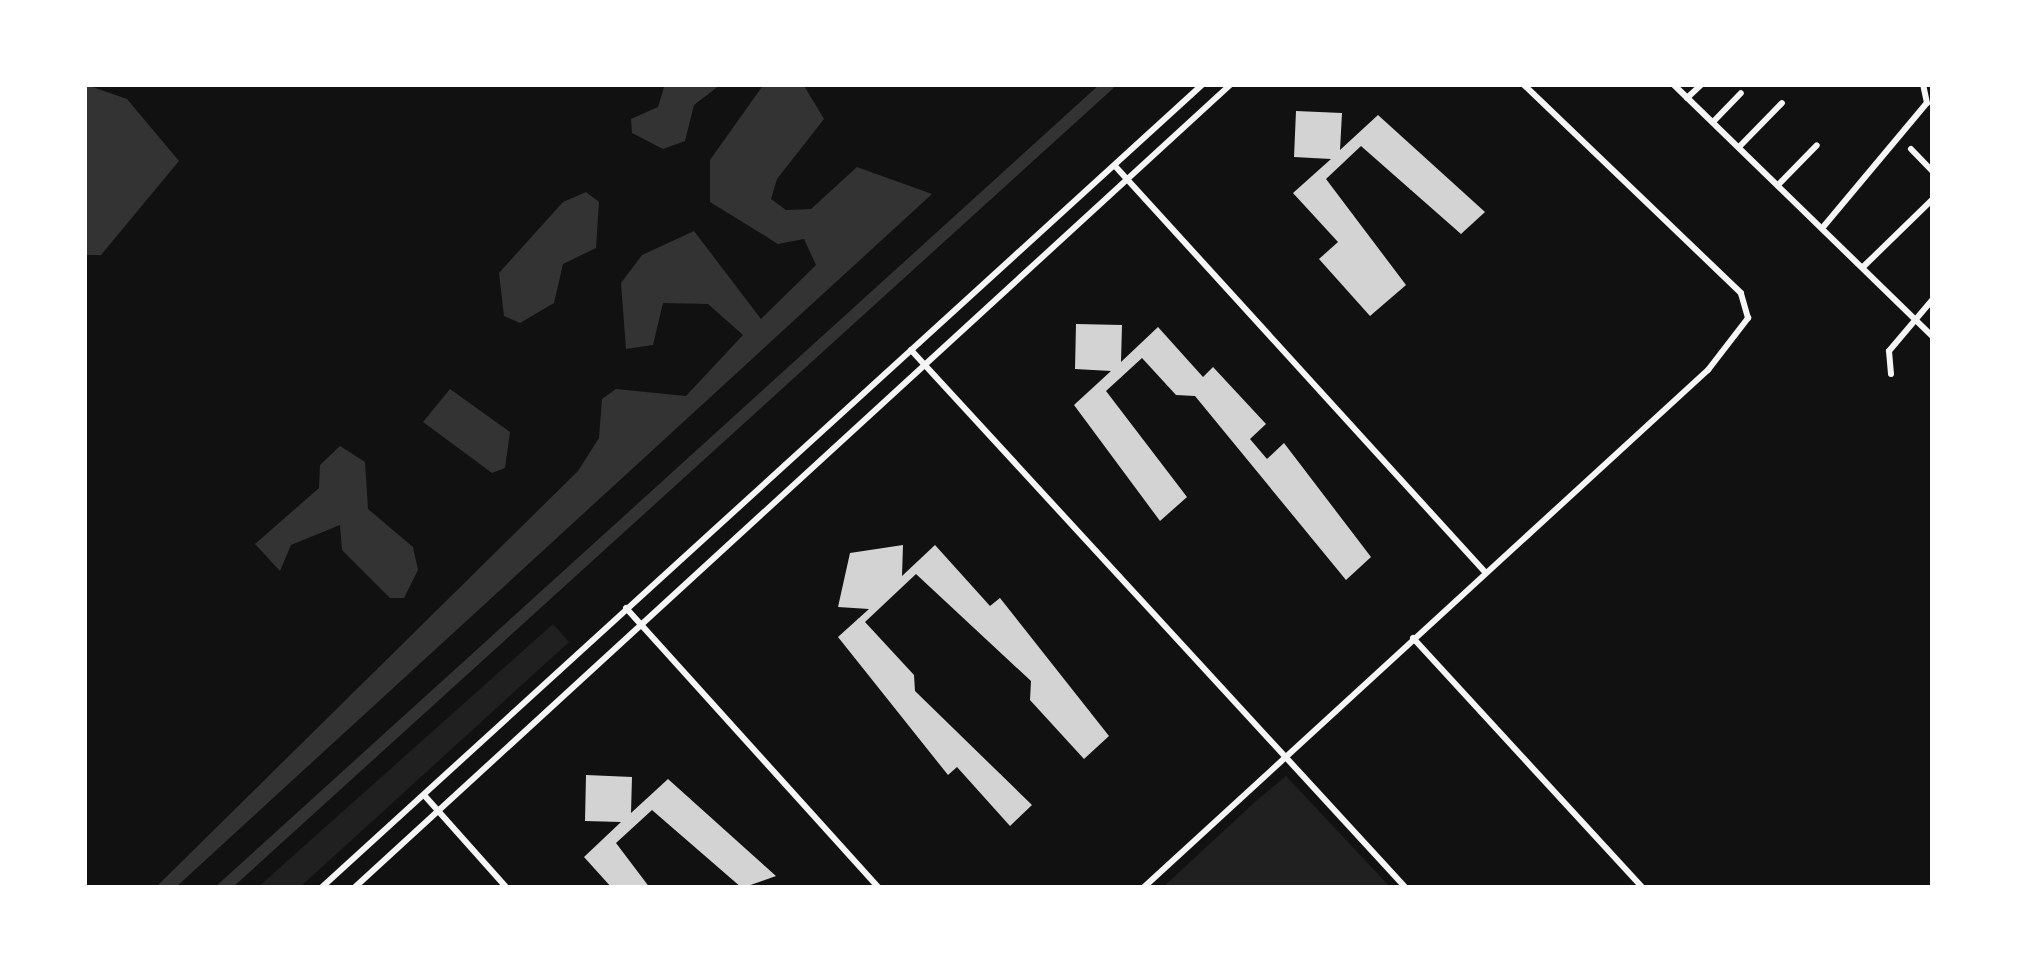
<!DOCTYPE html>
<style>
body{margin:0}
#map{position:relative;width:2017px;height:972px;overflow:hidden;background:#111;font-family:Mulish,sans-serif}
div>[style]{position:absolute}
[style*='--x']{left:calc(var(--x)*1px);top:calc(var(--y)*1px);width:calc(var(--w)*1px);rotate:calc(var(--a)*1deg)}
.green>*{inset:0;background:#202020}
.water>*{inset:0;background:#333}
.canal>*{height:12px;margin:-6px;padding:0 6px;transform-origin:6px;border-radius:6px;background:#333}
.building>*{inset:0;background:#d3d3d3}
.minor>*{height:6px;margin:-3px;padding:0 3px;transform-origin:3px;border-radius:3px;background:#f5f5f5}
span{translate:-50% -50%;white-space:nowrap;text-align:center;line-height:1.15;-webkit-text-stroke:12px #fff;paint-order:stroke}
.frame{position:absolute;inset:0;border:87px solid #fff;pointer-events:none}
</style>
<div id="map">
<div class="green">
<div style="clip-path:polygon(553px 624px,569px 642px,299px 888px,257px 888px)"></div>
<div style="clip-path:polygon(1286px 776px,1391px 888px,1162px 888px,1256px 801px)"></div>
</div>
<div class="water">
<div style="clip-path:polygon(84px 84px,127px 99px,179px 161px,101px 255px,84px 255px)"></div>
<div style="clip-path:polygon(665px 84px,720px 85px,694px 105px,685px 141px,663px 149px,632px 133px,631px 119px,658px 107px)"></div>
<div style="clip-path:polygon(764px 84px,803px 84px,824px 119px,777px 179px,771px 199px,786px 210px,811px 209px,857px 167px,932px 194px,175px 888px,155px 888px,578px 471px,599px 438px,602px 399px,616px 389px,686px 396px,743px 335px,708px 304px,663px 303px,653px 345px,626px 349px,621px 283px,642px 255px,694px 231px,761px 319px,816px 265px,804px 239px,778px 244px,710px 202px,710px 160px)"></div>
<div style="clip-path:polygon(586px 192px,599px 202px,596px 248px,563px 264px,554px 303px,520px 323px,504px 316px,499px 273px,563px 202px)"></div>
<div style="clip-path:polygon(450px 389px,510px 432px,505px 468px,492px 473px,423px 422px)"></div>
<div style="clip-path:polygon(340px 446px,365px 462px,368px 509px,413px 547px,418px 570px,404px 598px,390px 598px,342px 550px,340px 525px,291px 545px,280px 571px,255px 544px,319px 488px,320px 465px)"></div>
</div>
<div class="canal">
<div style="--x:223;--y:888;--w:1196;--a:-42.22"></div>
</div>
<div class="building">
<div style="clip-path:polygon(1296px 111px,1342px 113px,1340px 150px,1378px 115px,1485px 212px,1461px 234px,1361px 146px,1326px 179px,1406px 285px,1370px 316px,1319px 259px,1338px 242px,1293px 193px,1331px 159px,1294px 157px)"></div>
<div style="clip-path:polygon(1076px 324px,1122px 325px,1121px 362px,1158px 327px,1203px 377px,1213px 367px,1266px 424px,1250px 439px,1267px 459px,1284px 443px,1371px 557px,1346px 580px,1195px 396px,1176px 395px,1142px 358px,1106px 391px,1187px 497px,1160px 521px,1074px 405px,1111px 371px,1075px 369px)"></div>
<div style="clip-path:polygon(903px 545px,902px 576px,935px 545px,990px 606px,1000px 598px,1109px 736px,1084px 759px,1030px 700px,1031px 681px,916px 574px,865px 622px,914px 675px,915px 691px,1032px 805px,1010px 826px,957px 767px,948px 775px,838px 637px,869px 609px,838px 607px,850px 553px)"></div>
<div style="clip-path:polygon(586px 775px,632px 777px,631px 813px,668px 779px,776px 876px,742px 888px,652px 810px,616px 843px,650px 888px,612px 888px,584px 857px,621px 822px,585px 821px)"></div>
</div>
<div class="minor">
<div style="--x:1673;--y:84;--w:363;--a:44.2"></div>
<div style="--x:1687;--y:98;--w:21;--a:-43"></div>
<div style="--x:1713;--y:122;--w:40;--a:-46"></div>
<div style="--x:1740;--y:146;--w:60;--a:-45.7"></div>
<div style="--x:1911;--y:149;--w:32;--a:46"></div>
<div style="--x:1115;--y:166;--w:548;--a:47.66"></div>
<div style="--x:1779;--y:184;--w:54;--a:-45.7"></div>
<div style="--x:1824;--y:226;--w:160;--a:-50.1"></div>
<div style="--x:1927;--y:103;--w:19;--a:-102"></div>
<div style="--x:1863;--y:267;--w:98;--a:-44.2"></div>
<div style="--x:911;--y:350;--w:731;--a:47.38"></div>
<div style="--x:1891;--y:374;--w:23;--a:-95"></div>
<div style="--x:1889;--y:351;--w:68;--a:-49.8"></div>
<div style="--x:626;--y:608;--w:377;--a:47.9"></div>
<div style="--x:1413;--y:638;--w:340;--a:47.4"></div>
<div style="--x:424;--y:795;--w:125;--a:48.3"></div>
<div style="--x:321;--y:888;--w:1193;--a:-42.35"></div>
<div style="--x:354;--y:888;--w:1190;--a:-42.51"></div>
<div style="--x:1143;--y:888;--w:767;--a:-42.52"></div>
<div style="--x:1708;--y:370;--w:66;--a:-52.4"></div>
<div style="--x:1748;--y:318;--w:26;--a:-106"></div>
<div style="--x:1741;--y:293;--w:302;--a:-136.2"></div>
</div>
<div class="frame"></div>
</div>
